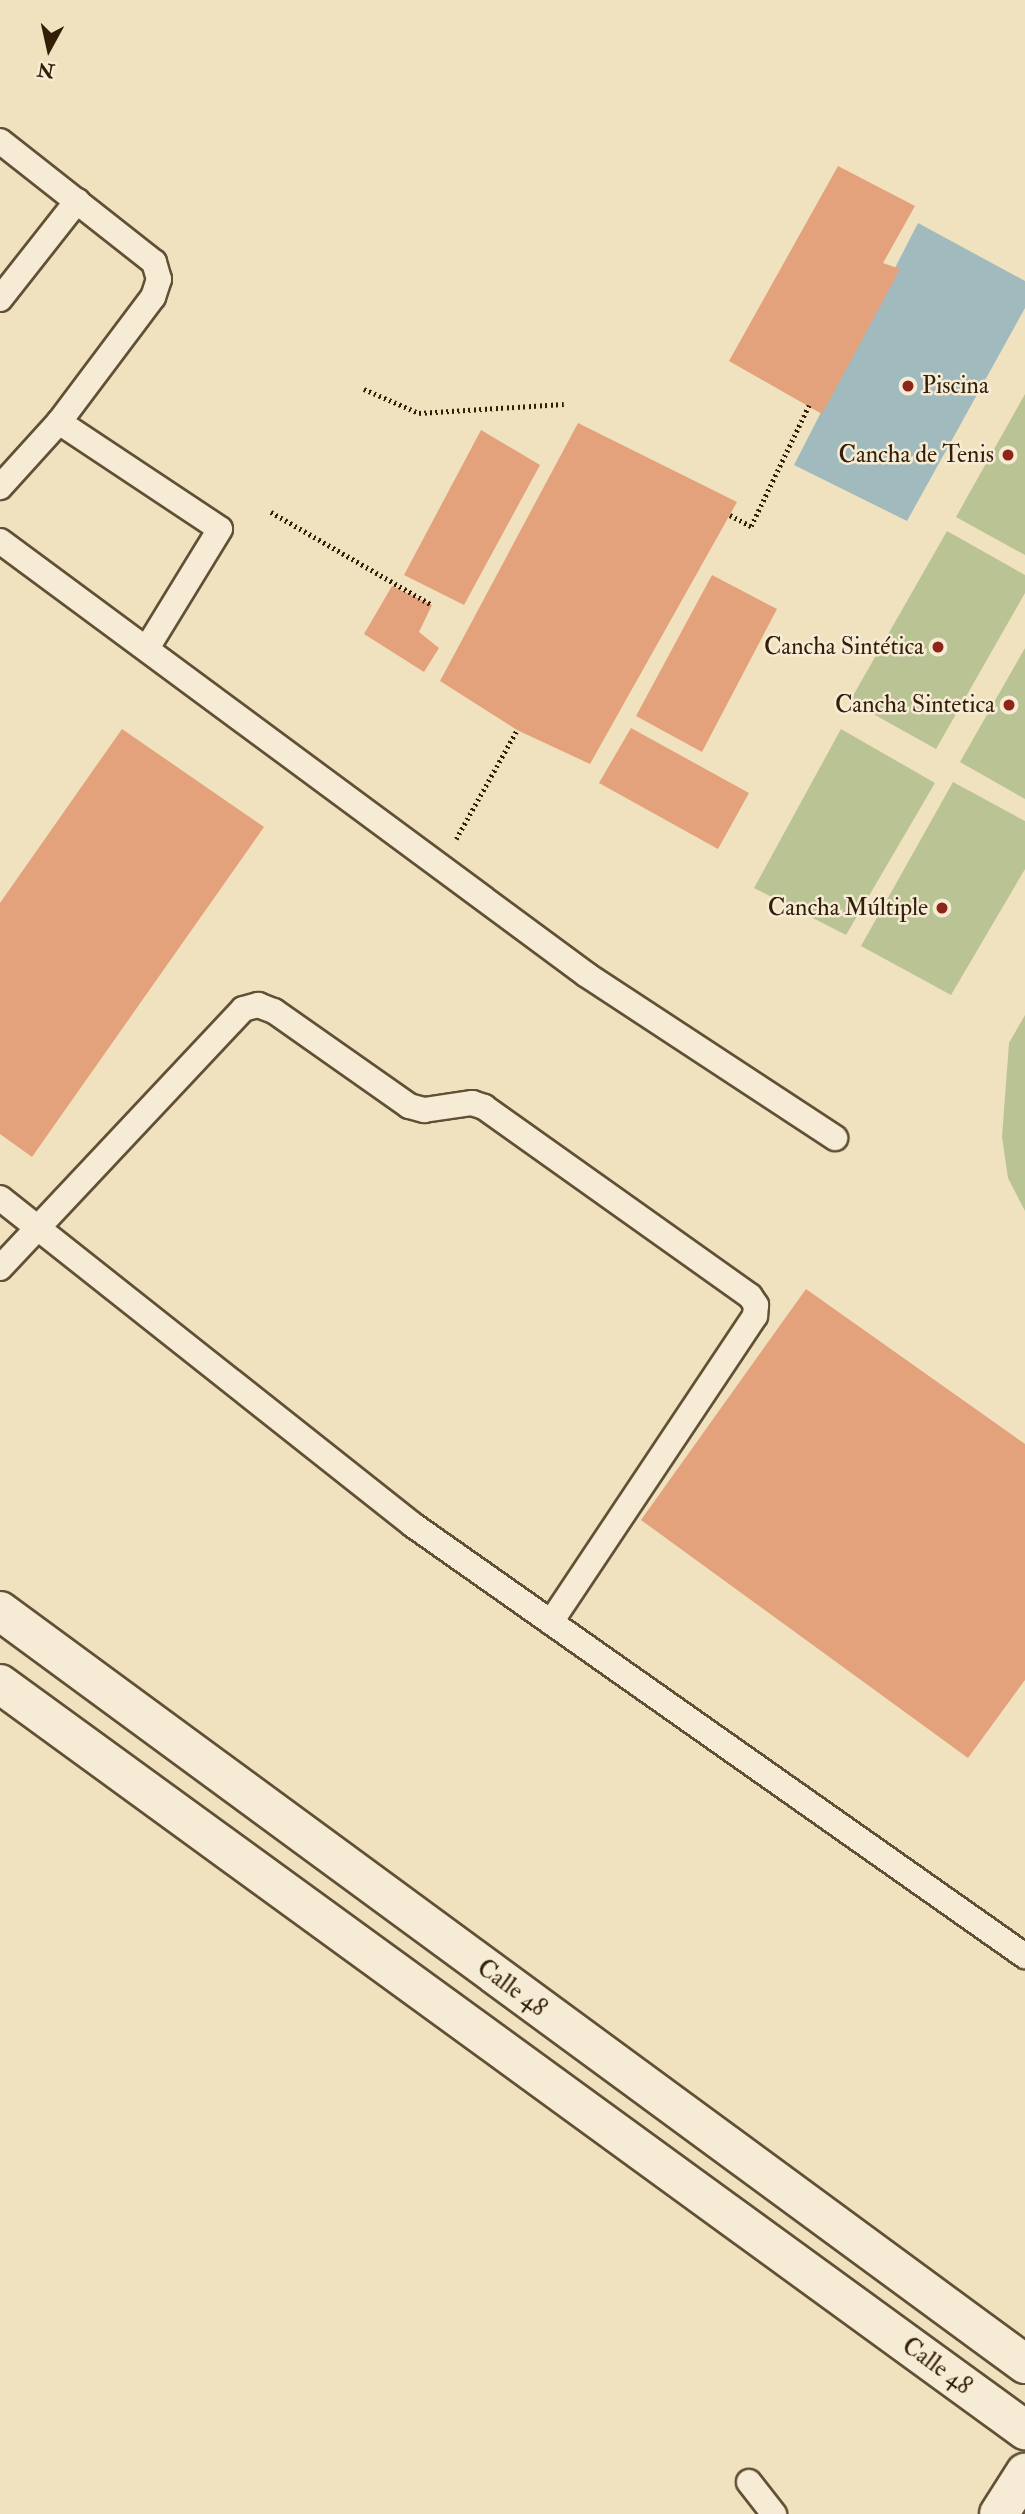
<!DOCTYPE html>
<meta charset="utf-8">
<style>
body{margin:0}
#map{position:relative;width:1025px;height:2514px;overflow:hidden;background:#f1e2bf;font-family:"IM FELL Double Pica",serif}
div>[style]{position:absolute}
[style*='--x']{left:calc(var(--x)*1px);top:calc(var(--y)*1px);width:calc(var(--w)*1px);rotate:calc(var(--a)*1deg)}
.green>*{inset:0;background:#b9c393}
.water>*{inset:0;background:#a1babd}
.building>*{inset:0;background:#e3a27b}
.path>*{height:4.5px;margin-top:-2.25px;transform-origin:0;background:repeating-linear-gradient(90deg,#331f08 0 2px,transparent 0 5.5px)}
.roads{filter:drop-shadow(2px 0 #625036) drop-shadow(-2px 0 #625036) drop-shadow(0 2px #625036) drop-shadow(0 -2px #625036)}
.lane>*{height:24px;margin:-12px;padding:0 12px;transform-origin:12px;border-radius:12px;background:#f6ecd5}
.secondary>*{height:38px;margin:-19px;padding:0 19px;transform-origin:19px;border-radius:19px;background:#f6ecd5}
.dots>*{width:19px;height:19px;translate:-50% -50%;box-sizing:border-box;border:4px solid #f6ecd5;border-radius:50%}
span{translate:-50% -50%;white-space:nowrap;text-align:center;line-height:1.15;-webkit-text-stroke:5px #f6ecd5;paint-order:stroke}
.poi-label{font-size:24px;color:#331f08}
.left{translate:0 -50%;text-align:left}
.right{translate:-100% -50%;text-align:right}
.street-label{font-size:24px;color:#331f08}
.north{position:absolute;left:14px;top:14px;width:70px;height:70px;-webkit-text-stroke:5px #f6ecd5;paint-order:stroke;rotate:188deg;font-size:19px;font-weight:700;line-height:28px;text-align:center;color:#331f08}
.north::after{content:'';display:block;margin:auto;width:24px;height:32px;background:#331f08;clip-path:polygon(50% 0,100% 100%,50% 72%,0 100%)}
</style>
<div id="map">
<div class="green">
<div style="clip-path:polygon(1025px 394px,1025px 555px,956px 517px)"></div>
<div style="clip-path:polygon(947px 531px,1025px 575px,1025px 593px,936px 749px,850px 701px)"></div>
<div style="clip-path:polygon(1025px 648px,1025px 799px,960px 762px)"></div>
<div style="clip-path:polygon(841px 729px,935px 783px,846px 935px,754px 888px)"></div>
<div style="clip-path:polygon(953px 782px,1025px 821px,1025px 869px,951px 995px,861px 946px)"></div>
<div style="clip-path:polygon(1025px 1015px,1025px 1211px,1008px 1178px,1002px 1137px,1009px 1043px)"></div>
</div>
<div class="water">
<div style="clip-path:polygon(918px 223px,1025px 281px,1025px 308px,907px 521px,794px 465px)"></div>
</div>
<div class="building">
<div style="clip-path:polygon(838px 166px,915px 206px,883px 263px,900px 269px,822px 414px,729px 361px)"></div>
<div style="clip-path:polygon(578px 423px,737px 502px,590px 764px,517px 730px,440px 681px)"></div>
<div style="clip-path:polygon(481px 430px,540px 465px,464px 605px,404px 575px)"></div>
<div style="clip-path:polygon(712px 575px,777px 609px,702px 752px,636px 716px)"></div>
<div style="clip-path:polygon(392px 586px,432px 605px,419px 632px,439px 648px,424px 672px,364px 634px)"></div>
<div style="clip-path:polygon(631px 728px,749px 793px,718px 849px,599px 783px)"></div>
<div style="clip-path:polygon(122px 729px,264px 827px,32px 1157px,0 1134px,0 903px)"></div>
<div style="clip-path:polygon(806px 1289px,1025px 1444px,1025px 1680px,968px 1758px,641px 1520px)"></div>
</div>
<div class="path">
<div style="--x:364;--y:389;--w:60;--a:23.6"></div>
<div style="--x:419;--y:413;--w:145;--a:-3.6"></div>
<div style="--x:271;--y:512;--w:186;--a:30"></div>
<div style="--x:730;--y:515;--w:24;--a:28"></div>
<div style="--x:751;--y:526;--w:134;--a:-64.4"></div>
<div style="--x:456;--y:839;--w:125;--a:-60.8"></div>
</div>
<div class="roads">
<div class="lane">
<div style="--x:0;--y:141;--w:196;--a:38.2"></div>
<div style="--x:154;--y:262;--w:18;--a:74"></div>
<div style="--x:159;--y:279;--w:19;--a:108"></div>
<div style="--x:153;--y:297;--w:156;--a:126.9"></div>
<div style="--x:59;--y:422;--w:88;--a:132.2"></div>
<div style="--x:0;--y:299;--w:125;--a:-51.8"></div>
<div style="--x:59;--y:422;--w:193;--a:33.6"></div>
<div style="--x:220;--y:529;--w:140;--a:121.5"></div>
<div style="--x:0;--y:541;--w:730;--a:36.48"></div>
<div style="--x:587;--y:975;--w:297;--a:33.3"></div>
<div style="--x:0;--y:1198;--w:527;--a:38.37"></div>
<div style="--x:413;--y:1525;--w:749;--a:35.16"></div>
<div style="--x:0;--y:1268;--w:355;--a:-46.8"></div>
<div style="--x:243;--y:1009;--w:16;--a:-15"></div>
<div style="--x:258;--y:1005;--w:17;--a:21"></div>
<div style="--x:274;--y:1011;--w:165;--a:35.1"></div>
<div style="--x:409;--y:1106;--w:16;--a:15"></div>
<div style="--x:424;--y:1110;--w:49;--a:-8.3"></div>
<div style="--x:472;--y:1103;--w:13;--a:18"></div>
<div style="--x:484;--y:1107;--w:326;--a:35.4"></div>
<div style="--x:750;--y:1296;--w:11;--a:56"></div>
<div style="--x:756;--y:1305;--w:11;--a:95"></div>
<div style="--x:755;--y:1316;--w:368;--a:123.7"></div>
<div style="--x:749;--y:2482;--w:41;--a:52"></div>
</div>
<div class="secondary">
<div style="--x:0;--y:1611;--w:1272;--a:36.3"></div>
<div style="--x:0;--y:1684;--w:1268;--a:36.05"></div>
<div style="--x:999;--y:2514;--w:49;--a:-57.6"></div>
</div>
</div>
<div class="dots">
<div style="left:908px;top:386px;background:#8f2418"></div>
<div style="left:1008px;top:455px;background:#8f2418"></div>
<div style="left:938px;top:647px;background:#8f2418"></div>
<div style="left:1009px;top:705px;background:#8f2418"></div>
<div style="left:942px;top:908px;background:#8f2418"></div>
</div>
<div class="poi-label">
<span class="left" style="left:922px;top:386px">Piscina</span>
<span class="right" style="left:994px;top:455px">Cancha de Tenis</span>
<span class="right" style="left:924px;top:647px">Cancha Sintética</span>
<span class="right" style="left:995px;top:705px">Cancha Sintetica</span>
<span class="right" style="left:928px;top:908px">Cancha Múltiple</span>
</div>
<div class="street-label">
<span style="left:512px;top:1988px;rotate:36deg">Calle 48</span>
<span style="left:937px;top:2366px;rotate:36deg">Calle 48</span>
</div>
<div class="north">N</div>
</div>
